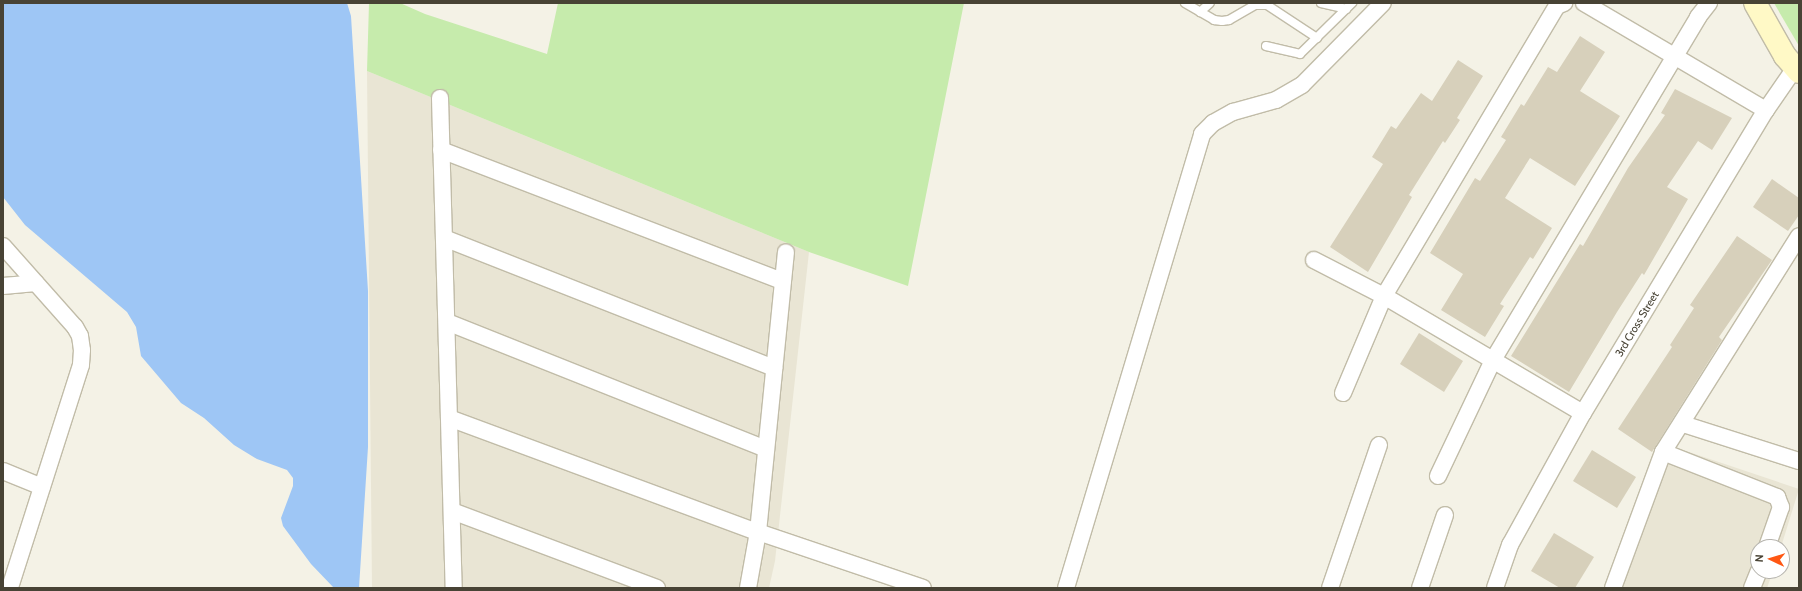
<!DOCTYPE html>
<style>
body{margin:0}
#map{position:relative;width:1802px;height:591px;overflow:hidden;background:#f4f2e6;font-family:Cabin,sans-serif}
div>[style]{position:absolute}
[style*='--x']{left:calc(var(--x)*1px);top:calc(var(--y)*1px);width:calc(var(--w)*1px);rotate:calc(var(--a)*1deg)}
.residential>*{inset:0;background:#e9e5d4}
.green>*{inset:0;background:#c6ebac}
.water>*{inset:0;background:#9ec6f5}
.building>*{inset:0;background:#d7d0bb}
.roads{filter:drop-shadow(1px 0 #c1bca8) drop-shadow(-1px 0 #c1bca8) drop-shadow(0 1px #c1bca8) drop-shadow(0 -1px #c1bca8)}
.lane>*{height:8px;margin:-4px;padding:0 4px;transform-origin:4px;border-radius:4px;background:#fff}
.street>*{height:16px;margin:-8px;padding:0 8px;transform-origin:8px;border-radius:8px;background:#fff}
.secondary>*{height:22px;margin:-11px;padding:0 11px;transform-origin:11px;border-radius:11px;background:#fff9c6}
span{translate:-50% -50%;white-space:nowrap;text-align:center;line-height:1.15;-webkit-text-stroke:3.5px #fff;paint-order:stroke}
.street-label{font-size:11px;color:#484335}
.frame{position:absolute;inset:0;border:4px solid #484335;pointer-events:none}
.north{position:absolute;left:1750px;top:539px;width:40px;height:40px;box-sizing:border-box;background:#fff;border:1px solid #b6b4ae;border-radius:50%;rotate:274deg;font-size:11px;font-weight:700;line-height:16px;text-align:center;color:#484335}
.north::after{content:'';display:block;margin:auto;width:14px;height:18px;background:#ff5713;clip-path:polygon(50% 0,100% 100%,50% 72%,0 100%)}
</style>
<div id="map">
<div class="residential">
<div style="clip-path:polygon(367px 71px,809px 252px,775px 561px,769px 588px,372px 588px)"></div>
<div style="clip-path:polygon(1662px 443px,1799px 489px,1781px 547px,1758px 547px,1758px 571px,1773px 571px,1767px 588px,1605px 588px)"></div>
</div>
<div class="green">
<div style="clip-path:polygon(369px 3px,400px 3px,425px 14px,547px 54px,558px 3px,964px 3px,908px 286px,809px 252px,367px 71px)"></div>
<div style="clip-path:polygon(1774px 3px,1799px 3px,1799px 46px)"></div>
</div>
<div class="water">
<div style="clip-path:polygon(3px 3px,347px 3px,351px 16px,368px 291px,368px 447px,359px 588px,334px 588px,311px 564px,283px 526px,281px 518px,293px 486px,293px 478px,287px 470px,257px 459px,234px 445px,204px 418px,181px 403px,141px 356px,136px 327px,127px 312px,25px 225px,3px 197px)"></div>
</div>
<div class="building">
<div style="clip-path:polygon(1580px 36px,1605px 52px,1580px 91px,1620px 116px,1575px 186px,1530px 158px,1505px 198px,1552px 228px,1533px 259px,1530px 257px,1500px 304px,1504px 306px,1485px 337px,1441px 310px,1463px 274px,1430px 253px,1475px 178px,1480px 181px,1506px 140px,1501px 137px,1521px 104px,1524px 106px,1548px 67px,1557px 72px)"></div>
<div style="clip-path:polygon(1458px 60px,1483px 76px,1457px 118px,1460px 120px,1445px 143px,1443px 141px,1409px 195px,1412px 197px,1368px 272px,1330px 247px,1383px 164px,1372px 157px,1391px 126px,1396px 129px,1421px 93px,1432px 101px)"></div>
<div style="clip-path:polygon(1675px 89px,1732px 118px,1712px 150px,1698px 141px,1667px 187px,1688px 199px,1644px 275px,1642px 273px,1617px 312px,1569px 392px,1511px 356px,1580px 244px,1583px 246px,1628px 168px,1665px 115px,1661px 113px)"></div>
<div style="clip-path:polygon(1772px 179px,1799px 198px,1799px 215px,1788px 231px,1753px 207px)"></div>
<div style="clip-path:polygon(1737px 236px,1772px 260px,1719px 337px,1722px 340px,1652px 452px,1618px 429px,1672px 347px,1670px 345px,1694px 308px,1690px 305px)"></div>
<div style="clip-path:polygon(1419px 333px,1463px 361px,1444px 392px,1400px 364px)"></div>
<div style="clip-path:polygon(1592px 450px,1636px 477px,1617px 508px,1573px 481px)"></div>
<div style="clip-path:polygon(1554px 533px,1594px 557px,1575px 588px,1560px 588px,1531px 571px)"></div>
</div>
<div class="roads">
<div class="lane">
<div style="--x:1185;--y:3;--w:34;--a:30"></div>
<div style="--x:1214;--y:20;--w:8;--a:7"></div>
<div style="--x:1222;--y:21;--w:7;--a:-8"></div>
<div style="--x:1229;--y:20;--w:30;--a:-30"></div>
<div style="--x:1255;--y:5;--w:12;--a:0"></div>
<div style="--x:1267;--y:5;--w:60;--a:33.4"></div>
<div style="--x:1321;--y:3;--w:26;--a:13"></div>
<div style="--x:1200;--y:12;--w:13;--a:-42"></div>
<div style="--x:1266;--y:46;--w:35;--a:13"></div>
<div style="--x:1300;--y:54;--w:73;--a:-44.4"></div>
</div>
<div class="street">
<div style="--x:1584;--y:3;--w:211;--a:30.5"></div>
<div style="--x:440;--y:98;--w:490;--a:88.4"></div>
<div style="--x:441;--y:150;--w:366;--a:21"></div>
<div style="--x:444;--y:238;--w:355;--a:21.5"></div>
<div style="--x:3;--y:246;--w:108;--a:48.4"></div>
<div style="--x:75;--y:327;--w:10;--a:61"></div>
<div style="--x:80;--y:336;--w:14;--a:82"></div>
<div style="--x:82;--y:350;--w:15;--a:94"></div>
<div style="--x:81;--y:365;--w:234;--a:107.7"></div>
<div style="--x:1314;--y:260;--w:79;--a:27.2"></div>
<div style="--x:1384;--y:296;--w:231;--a:30.5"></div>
<div style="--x:3;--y:286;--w:33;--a:-5"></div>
<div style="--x:447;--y:322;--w:343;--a:21.7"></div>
<div style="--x:1343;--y:393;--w:105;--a:-67.1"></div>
<div style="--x:1384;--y:296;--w:338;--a:-59.2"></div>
<div style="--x:1557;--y:6;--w:8;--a:-23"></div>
<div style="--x:449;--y:418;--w:329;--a:20.3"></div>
<div style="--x:758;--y:532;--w:174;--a:18.7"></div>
<div style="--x:1683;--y:424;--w:122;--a:17.7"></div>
<div style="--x:1663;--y:452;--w:123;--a:21.5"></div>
<div style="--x:1777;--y:497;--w:11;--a:68"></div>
<div style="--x:1781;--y:507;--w:42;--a:109.3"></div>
<div style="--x:3;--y:471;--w:42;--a:22.3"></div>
<div style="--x:1438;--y:476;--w:128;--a:-64.6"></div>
<div style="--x:1493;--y:360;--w:400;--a:-59.1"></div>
<div style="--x:1698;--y:17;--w:18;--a:-52"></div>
<div style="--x:452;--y:511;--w:219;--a:20.6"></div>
<div style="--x:748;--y:588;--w:57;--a:-79.9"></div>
<div style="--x:758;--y:532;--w:281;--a:-84.3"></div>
<div style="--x:1066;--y:588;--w:474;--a:-73.3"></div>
<div style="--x:1202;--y:134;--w:16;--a:-45"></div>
<div style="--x:1213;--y:123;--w:23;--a:-29"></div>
<div style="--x:1233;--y:112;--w:45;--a:-15.6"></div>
<div style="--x:1276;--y:100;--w:30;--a:-30"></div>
<div style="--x:1302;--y:85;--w:115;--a:-45.4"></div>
<div style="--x:1330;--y:588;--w:151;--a:-71.1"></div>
<div style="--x:1420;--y:588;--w:77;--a:-71.1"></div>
<div style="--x:1495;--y:588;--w:46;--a:-70.8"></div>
<div style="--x:1510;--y:545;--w:151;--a:-61.1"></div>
<div style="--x:1583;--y:413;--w:354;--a:-58.9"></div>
<div style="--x:1766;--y:110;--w:51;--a:-55.4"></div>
<div style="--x:1613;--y:588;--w:145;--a:-69.8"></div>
<div style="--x:1663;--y:452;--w:255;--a:-57.8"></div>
<div style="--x:1752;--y:588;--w:18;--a:-68"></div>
</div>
<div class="secondary">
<div style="--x:1755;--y:3;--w:61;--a:60.5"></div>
<div style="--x:1785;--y:56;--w:21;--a:49"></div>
</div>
</div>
<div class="street-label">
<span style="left:1637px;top:324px;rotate:-59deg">3rd Cross Street</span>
</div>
<div class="frame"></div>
<div class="north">N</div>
</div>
